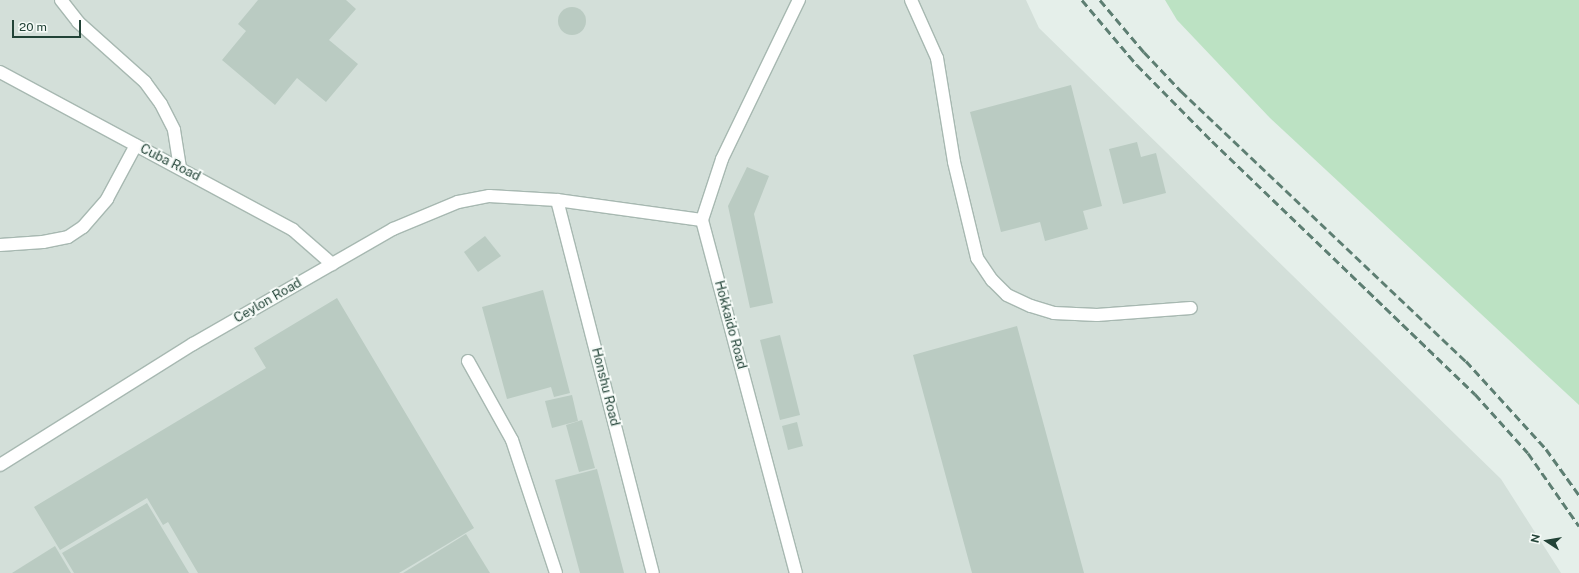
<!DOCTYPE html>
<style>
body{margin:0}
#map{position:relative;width:1579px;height:573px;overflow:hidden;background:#e5efea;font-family:"Public Sans",sans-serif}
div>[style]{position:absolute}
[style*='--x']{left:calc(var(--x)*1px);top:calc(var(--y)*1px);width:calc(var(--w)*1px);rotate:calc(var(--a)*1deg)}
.built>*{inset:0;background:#d3dfd9}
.green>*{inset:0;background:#bce2c3}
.building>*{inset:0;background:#bacbc2}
.round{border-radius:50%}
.roads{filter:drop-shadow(1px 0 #a7b8b1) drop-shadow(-1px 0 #a7b8b1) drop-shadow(0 1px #a7b8b1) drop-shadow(0 -1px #a7b8b1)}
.service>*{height:12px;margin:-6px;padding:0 6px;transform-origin:6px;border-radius:6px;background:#fff}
.minor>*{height:12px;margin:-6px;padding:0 6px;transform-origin:6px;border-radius:6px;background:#fff}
.rail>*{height:3px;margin-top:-1.5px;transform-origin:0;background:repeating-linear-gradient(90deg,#5d7e72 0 8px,transparent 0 12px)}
span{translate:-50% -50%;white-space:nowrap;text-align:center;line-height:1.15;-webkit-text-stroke:4px #f6fbf8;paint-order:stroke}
.street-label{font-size:13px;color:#224337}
.north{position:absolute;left:1527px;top:521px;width:40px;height:40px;-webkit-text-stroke:3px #f6fbf8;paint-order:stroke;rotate:282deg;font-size:11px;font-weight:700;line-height:16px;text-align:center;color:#224337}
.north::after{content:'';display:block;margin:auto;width:14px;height:18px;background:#224337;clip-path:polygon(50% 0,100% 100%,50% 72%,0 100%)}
.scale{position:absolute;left:12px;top:20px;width:69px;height:18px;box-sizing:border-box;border:2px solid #224337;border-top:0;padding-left:5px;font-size:12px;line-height:14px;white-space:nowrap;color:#224337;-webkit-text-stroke:3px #f6fbf8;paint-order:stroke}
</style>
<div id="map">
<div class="built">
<div style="clip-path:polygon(0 0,1026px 0,1039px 28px,1501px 479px,1561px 573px,0 573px)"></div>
</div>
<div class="green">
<div style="clip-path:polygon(1165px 0,1579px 0,1579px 405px,1270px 118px,1177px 20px)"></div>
</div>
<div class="building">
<div style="clip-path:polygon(258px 0,346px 0,356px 9px,329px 40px,358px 64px,326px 102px,297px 78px,275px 105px,222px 60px,246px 31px,238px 24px)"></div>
<div class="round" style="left:558px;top:7px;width:28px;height:28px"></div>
<div style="clip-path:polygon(1071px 85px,1102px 206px,1083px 211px,1088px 229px,1045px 241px,1040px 222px,1001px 232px,970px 112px)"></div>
<div style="clip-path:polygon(1137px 142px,1141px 157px,1156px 153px,1166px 193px,1123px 204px,1109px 149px)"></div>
<div style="clip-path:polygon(747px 167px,769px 176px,754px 214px,773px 303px,750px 308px,728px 206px)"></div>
<div style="clip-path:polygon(485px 236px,501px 256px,478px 272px,464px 252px)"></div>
<div style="clip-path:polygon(543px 290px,570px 393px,554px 397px,551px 387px,507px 399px,482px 307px)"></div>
<div style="clip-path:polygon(337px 298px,474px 528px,399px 573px,198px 573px,168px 522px,163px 525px,147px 498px,60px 550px,34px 507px,266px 368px,254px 348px)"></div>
<div style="clip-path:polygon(1017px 326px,1084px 573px,972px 573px,913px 355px)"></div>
<div style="clip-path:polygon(780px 335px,800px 415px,780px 420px,760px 340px)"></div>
<div style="clip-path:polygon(572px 395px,578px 421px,552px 428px,545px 401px)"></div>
<div style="clip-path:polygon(582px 420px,595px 468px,579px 472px,566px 425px)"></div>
<div style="clip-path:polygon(797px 422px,803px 446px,788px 450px,782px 426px)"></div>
<div style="clip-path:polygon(597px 469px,624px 573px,580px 573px,555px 480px)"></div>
<div style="clip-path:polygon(147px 503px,189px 573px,74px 573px,62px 553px)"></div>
<div style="clip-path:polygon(466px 534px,490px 573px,403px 573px)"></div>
<div style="clip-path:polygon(55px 546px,71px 573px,12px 573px)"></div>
</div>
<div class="roads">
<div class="service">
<div style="--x:911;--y:0;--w:64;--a:65.9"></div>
<div style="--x:937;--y:58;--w:105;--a:80.7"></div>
<div style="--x:954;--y:162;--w:99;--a:76.5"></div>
<div style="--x:977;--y:258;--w:27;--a:56"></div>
<div style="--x:992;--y:280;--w:21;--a:45"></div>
<div style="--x:1007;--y:295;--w:26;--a:25"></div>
<div style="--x:1031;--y:306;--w:24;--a:17"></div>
<div style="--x:1054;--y:313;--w:43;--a:2.7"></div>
<div style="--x:1097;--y:315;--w:94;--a:-4.3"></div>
<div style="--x:702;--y:220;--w:64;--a:-71.8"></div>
<div style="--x:722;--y:159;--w:177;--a:-64.2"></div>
<div style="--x:0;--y:245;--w:43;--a:-4"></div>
<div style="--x:43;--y:242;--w:25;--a:-11"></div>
<div style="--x:68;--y:237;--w:18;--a:-34"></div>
<div style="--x:83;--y:227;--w:37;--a:-49"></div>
<div style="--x:107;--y:199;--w:61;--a:-61.8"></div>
<div style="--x:468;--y:361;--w:90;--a:60.9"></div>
<div style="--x:512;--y:440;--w:140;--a:71.7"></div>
</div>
<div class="minor">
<div style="--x:61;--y:0;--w:28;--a:52"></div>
<div style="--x:78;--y:22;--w:90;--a:41.8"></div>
<div style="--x:145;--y:82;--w:27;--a:54"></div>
<div style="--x:161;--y:104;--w:29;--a:63"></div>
<div style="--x:174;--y:130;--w:37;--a:81"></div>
<div style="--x:0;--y:72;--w:333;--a:28.3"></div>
<div style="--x:293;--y:230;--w:52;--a:41.1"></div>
<div style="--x:557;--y:200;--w:385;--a:75.6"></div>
<div style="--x:0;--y:465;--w:228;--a:-32.1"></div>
<div style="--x:193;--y:344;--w:231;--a:-29.9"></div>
<div style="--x:393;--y:229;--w:70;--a:-22.6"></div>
<div style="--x:458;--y:202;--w:32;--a:-11"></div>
<div style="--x:489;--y:196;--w:68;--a:3.4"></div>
<div style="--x:557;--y:200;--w:146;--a:7.9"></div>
<div style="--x:702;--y:220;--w:365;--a:75.1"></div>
</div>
</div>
<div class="rail">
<div style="--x:1082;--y:0;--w:85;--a:49.8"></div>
<div style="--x:1137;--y:65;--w:107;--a:45.4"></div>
<div style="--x:1212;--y:141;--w:365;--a:43.9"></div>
<div style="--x:1475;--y:394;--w:79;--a:48.1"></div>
<div style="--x:1528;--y:453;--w:89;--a:55.1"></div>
<div style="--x:1100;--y:0;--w:68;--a:49.8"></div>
<div style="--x:1144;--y:52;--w:54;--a:46.5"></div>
<div style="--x:1181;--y:91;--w:393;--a:43.5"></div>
<div style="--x:1466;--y:361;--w:119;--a:47.7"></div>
<div style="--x:1546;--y:449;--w:57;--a:54.3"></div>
</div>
<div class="street-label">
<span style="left:170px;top:163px;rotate:27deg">Cuba Road</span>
<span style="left:268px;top:301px;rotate:-30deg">Ceylon Road</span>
<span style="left:730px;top:325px;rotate:75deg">Hokkaido Road</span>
<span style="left:605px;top:387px;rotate:76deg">Honshu Road</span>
</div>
<div class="north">N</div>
<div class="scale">20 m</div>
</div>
